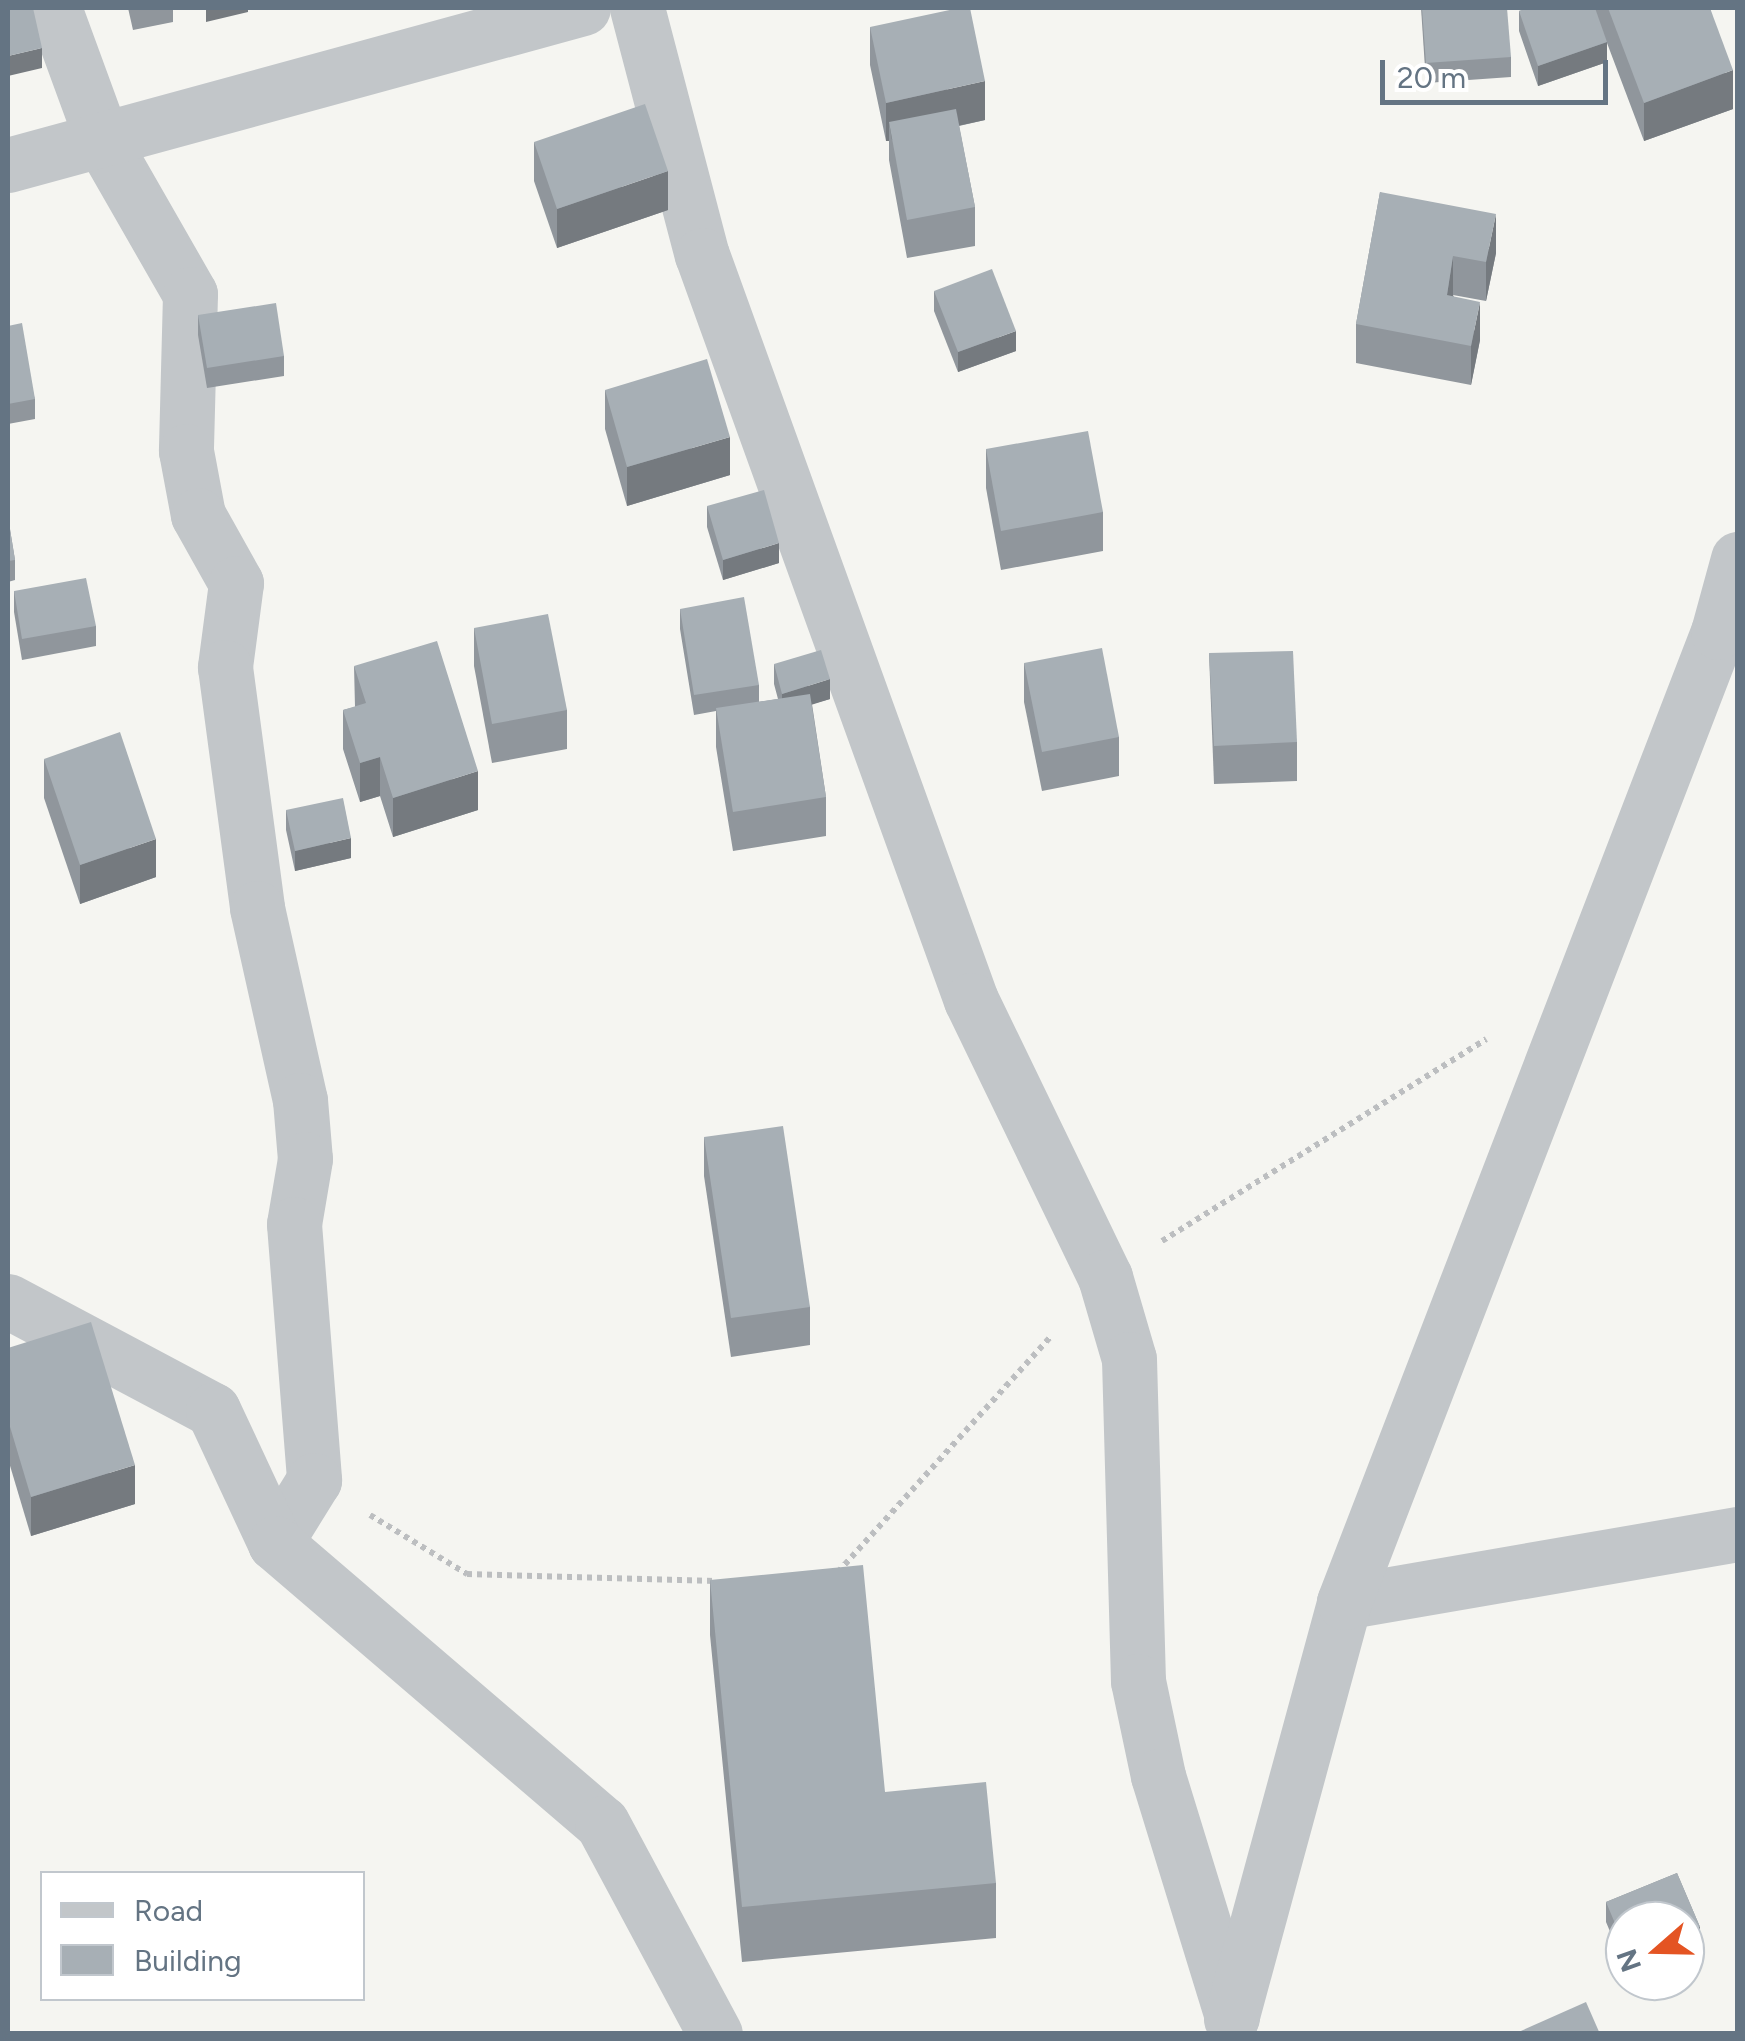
<!DOCTYPE html>
<style>
body{margin:0}
#map{position:relative;width:1745px;height:2041px;overflow:hidden;background:#f5f5f1;font-family:Figtree,sans-serif}
div>[style]{position:absolute}
[style*='--x']{left:calc(var(--x)*1px);top:calc(var(--y)*1px);width:calc(var(--w)*1px);rotate:calc(var(--a)*1deg)}
.path>*{height:6px;margin-top:-3px;transform-origin:0;background:repeating-linear-gradient(90deg,#bcbec0 0 5px,transparent 0 10px)}
.minor>*{height:55px;margin:-27.5px;padding:0 27.5px;transform-origin:27.5px;border-radius:27.5px;background:#c2c6c9}
.wall>*{inset:0;background:#90969c}
.shaded-wall>*{inset:0;background:#757a7f}
.building>*{inset:0;background:#a7afb5}
span{translate:-50% -50%;white-space:nowrap;text-align:center;line-height:1.15;-webkit-text-stroke:10px #fff;paint-order:stroke}
.frame{position:absolute;inset:0;border:10px solid #647483;pointer-events:none}
.legend{position:absolute;left:40px;top:1871px;width:325px;height:130px;box-sizing:border-box;background:#fff;border:2px solid #c1c7cd;margin:0;padding:12px 18px;list-style:none;font-size:30px;color:#647483}
.legend li{display:flex;align-items:center;gap:20px;height:50px}
.legend b{width:50px;border:2px solid #c1c7cd}
.north{position:absolute;left:1605px;top:1901px;width:100px;height:100px;box-sizing:border-box;background:#fff;border:2px solid #c1c7cd;border-radius:50%;rotate:250deg;font-size:28px;font-weight:700;line-height:40px;text-align:center;color:#647483}
.north::after{content:'';display:block;margin:auto;width:35px;height:45px;background:#e45423;clip-path:polygon(50% 0,100% 100%,50% 72%,0 100%)}
.scale{position:absolute;left:1380px;top:60px;width:228px;height:45px;box-sizing:border-box;border:5px solid #647483;border-top:0;padding-left:12px;font-size:30px;line-height:35px;white-space:nowrap;color:#647483;-webkit-text-stroke:8px #fff;paint-order:stroke}
</style>
<div id="map">
<div class="path">
<div style="--x:1162;--y:1241;--w:382;--a:-31.9"></div>
<div style="--x:370;--y:1515;--w:114;--a:31.3"></div>
<div style="--x:467;--y:1574;--w:249;--a:1.6"></div>
<div style="--x:838;--y:1572;--w:318;--a:-47.9"></div>
</div>
<div class="minor">
<div style="--x:54;--y:8;--w:143;--a:69.9"></div>
<div style="--x:103;--y:142;--w:175;--a:60.2"></div>
<div style="--x:190;--y:294;--w:157;--a:91.5"></div>
<div style="--x:186;--y:451;--w:65;--a:79.4"></div>
<div style="--x:198;--y:515;--w:78;--a:60.8"></div>
<div style="--x:236;--y:583;--w:85;--a:97.5"></div>
<div style="--x:225;--y:667;--w:243;--a:82.4"></div>
<div style="--x:257;--y:908;--w:197;--a:77.4"></div>
<div style="--x:300;--y:1100;--w:59;--a:85.2"></div>
<div style="--x:305;--y:1159;--w:66;--a:99.6"></div>
<div style="--x:294;--y:1224;--w:257;--a:85.5"></div>
<div style="--x:314;--y:1480;--w:74;--a:121.8"></div>
<div style="--x:637;--y:8;--w:255;--a:75.3"></div>
<div style="--x:702;--y:255;--w:792;--a:70.15"></div>
<div style="--x:971;--y:1000;--w:308;--a:64.2"></div>
<div style="--x:1105;--y:1277;--w:85;--a:73.7"></div>
<div style="--x:1129;--y:1359;--w:322;--a:88.4"></div>
<div style="--x:1138;--y:1681;--w:97;--a:78.1"></div>
<div style="--x:1158;--y:1776;--w:252;--a:72.9"></div>
<div style="--x:8;--y:165;--w:596;--a:-15.27"></div>
<div style="--x:8;--y:1301;--w:232;--a:28"></div>
<div style="--x:213;--y:1410;--w:147;--a:65"></div>
<div style="--x:275;--y:1543;--w:430;--a:40.6"></div>
<div style="--x:602;--y:1823;--w:239;--a:61.8"></div>
<div style="--x:1344;--y:1602;--w:400;--a:-9.8"></div>
<div style="--x:1231;--y:2019;--w:432;--a:-74.8"></div>
<div style="--x:1344;--y:1602;--w:1040;--a:-68.92"></div>
<div style="--x:1718;--y:632;--w:76;--a:-74.7"></div>
</div>
<div class="wall">
<div style="clip-path:polygon(128px 8px,173px 8px,173px 22px,133px 30px)"></div>
<div style="clip-path:polygon(1421px 8px,1511px 57px,1511px 77px,1426px 83px)"></div>
<div style="clip-path:polygon(1530px 8px,1710px 8px,1733px 109px,1644px 141px,1607px 43px,1607px 62px,1538px 86px,1519px 31px,1519px 11px)"></div>
<div style="clip-path:polygon(870px 27px,985px 120px,959px 126px,975px 207px,975px 246px,907px 258px,889px 160px,889px 141px,886px 141px,870px 65px)"></div>
<div style="clip-path:polygon(534px 142px,668px 210px,557px 248px,534px 181px)"></div>
<div style="clip-path:polygon(1380px 192px,1496px 253px,1486px 301px,1453px 295px,1480px 340px,1471px 385px,1356px 363px,1356px 324px)"></div>
<div style="clip-path:polygon(934px 291px,1016px 351px,958px 372px,934px 311px)"></div>
<div style="clip-path:polygon(198px 315px,284px 356px,284px 376px,207px 388px,198px 335px)"></div>
<div style="clip-path:polygon(8px 326px,35px 399px,35px 419px,8px 424px)"></div>
<div style="clip-path:polygon(605px 390px,730px 475px,627px 506px,605px 429px)"></div>
<div style="clip-path:polygon(986px 449px,1103px 512px,1103px 551px,1001px 570px,986px 488px)"></div>
<div style="clip-path:polygon(707px 506px,779px 563px,723px 580px,707px 527px)"></div>
<div style="clip-path:polygon(8px 517px,15px 560px,15px 580px,8px 582px)"></div>
<div style="clip-path:polygon(14px 591px,96px 626px,96px 646px,22px 660px,14px 612px)"></div>
<div style="clip-path:polygon(680px 609px,759px 685px,759px 702px,778px 699px,774px 684px,774px 664px,830px 699px,812px 704px,826px 797px,826px 836px,733px 851px,716px 747px,716px 711px,694px 715px,680px 629px)"></div>
<div style="clip-path:polygon(474px 628px,567px 710px,567px 749px,492px 763px,474px 666px)"></div>
<div style="clip-path:polygon(1209px 653px,1297px 742px,1297px 781px,1214px 784px)"></div>
<div style="clip-path:polygon(1024px 663px,1119px 737px,1119px 776px,1042px 791px,1024px 702px)"></div>
<div style="clip-path:polygon(354px 666px,478px 810px,393px 837px,380px 796px,360px 802px,343px 749px,343px 710px,355px 707px)"></div>
<div style="clip-path:polygon(44px 759px,156px 877px,80px 904px,44px 798px)"></div>
<div style="clip-path:polygon(286px 810px,351px 858px,295px 871px,286px 830px)"></div>
<div style="clip-path:polygon(704px 1137px,810px 1307px,810px 1345px,731px 1357px,704px 1176px)"></div>
<div style="clip-path:polygon(8px 1348px,135px 1504px,31px 1536px,8px 1459px)"></div>
<div style="clip-path:polygon(710px 1580px,885px 1792px,996px 1883px,996px 1938px,742px 1962px,710px 1635px)"></div>
<div style="clip-path:polygon(1677px 1873px,1700px 1927px,1700px 1947px,1685px 1953px,1685px 1921px,1625px 1921px,1625px 1967px,1606px 1922px,1606px 1902px)"></div>
</div>
<div class="shaded-wall">
<div style="clip-path:polygon(206px 8px,248px 8px,248px 12px,206px 22px)"></div>
<div style="clip-path:polygon(1607px 42px,1607px 62px,1538px 86px,1538px 66px)"></div>
<div style="clip-path:polygon(42px 48px,42px 68px,8px 76px,8px 56px)"></div>
<div style="clip-path:polygon(1733px 70px,1733px 109px,1644px 141px,1644px 103px)"></div>
<div style="clip-path:polygon(985px 81px,985px 120px,892px 140px,889px 122px,889px 141px,886px 141px,886px 103px)"></div>
<div style="clip-path:polygon(668px 171px,668px 210px,557px 248px,557px 209px)"></div>
<div style="clip-path:polygon(1496px 214px,1496px 253px,1486px 301px,1486px 262px)"></div>
<div style="clip-path:polygon(1453px 256px,1453px 295px,1447px 334px,1447px 295px)"></div>
<div style="clip-path:polygon(1480px 302px,1480px 340px,1471px 385px,1471px 346px)"></div>
<div style="clip-path:polygon(1016px 331px,1016px 351px,958px 372px,958px 352px)"></div>
<div style="clip-path:polygon(730px 437px,730px 475px,627px 506px,627px 467px)"></div>
<div style="clip-path:polygon(779px 543px,779px 563px,723px 580px,723px 560px)"></div>
<div style="clip-path:polygon(830px 679px,830px 699px,782px 714px,782px 694px)"></div>
<div style="clip-path:polygon(380px 757px,380px 796px,360px 802px,360px 763px)"></div>
<div style="clip-path:polygon(478px 771px,478px 810px,393px 837px,393px 798px)"></div>
<div style="clip-path:polygon(351px 838px,351px 858px,295px 871px,295px 851px)"></div>
<div style="clip-path:polygon(156px 839px,156px 877px,80px 904px,80px 865px)"></div>
<div style="clip-path:polygon(135px 1465px,135px 1504px,31px 1536px,31px 1497px)"></div>
<div style="clip-path:polygon(1700px 1927px,1700px 1947px,1685px 1953px,1685px 1932px)"></div>
</div>
<div class="building">
<div style="clip-path:polygon(8px 8px,33px 8px,42px 48px,8px 56px)"></div>
<div style="clip-path:polygon(959px 8px,970px 8px,985px 81px,886px 103px,870px 27px)"></div>
<div style="clip-path:polygon(1422px 8px,1507px 8px,1511px 57px,1426px 63px)"></div>
<div style="clip-path:polygon(1530px 8px,1595px 8px,1607px 42px,1538px 66px,1519px 11px)"></div>
<div style="clip-path:polygon(1608px 8px,1710px 8px,1733px 70px,1644px 103px)"></div>
<div style="clip-path:polygon(645px 104px,668px 171px,557px 209px,534px 142px)"></div>
<div style="clip-path:polygon(956px 109px,975px 207px,907px 220px,889px 122px)"></div>
<div style="clip-path:polygon(1380px 192px,1496px 214px,1486px 262px,1453px 256px,1447px 295px,1480px 302px,1471px 346px,1356px 324px)"></div>
<div style="clip-path:polygon(992px 269px,1016px 331px,958px 352px,934px 291px)"></div>
<div style="clip-path:polygon(276px 303px,284px 356px,207px 368px,198px 315px)"></div>
<div style="clip-path:polygon(22px 323px,35px 399px,8px 404px,8px 326px)"></div>
<div style="clip-path:polygon(707px 359px,730px 437px,627px 467px,605px 390px)"></div>
<div style="clip-path:polygon(1088px 431px,1103px 512px,1001px 531px,986px 449px)"></div>
<div style="clip-path:polygon(764px 490px,779px 543px,723px 560px,707px 506px)"></div>
<div style="clip-path:polygon(8px 517px,15px 560px,8px 561px)"></div>
<div style="clip-path:polygon(86px 578px,96px 626px,22px 639px,14px 591px)"></div>
<div style="clip-path:polygon(744px 597px,759px 685px,694px 695px,680px 609px)"></div>
<div style="clip-path:polygon(548px 614px,567px 710px,492px 724px,474px 628px)"></div>
<div style="clip-path:polygon(437px 641px,478px 771px,393px 798px,380px 757px,360px 763px,343px 710px,366px 703px,354px 666px)"></div>
<div style="clip-path:polygon(1102px 648px,1119px 737px,1042px 752px,1024px 663px)"></div>
<div style="clip-path:polygon(821px 650px,830px 679px,782px 694px,774px 664px)"></div>
<div style="clip-path:polygon(1293px 651px,1297px 742px,1214px 746px,1209px 653px)"></div>
<div style="clip-path:polygon(810px 694px,826px 797px,733px 812px,716px 708px)"></div>
<div style="clip-path:polygon(120px 732px,156px 839px,80px 865px,44px 759px)"></div>
<div style="clip-path:polygon(343px 798px,351px 838px,295px 851px,286px 810px)"></div>
<div style="clip-path:polygon(783px 1126px,810px 1307px,731px 1318px,704px 1137px)"></div>
<div style="clip-path:polygon(91px 1322px,135px 1465px,31px 1497px,8px 1420px,8px 1348px)"></div>
<div style="clip-path:polygon(863px 1565px,885px 1792px,986px 1782px,996px 1883px,742px 1907px,710px 1580px)"></div>
<div style="clip-path:polygon(1677px 1873px,1700px 1927px,1685px 1932px,1685px 1921px,1625px 1921px,1625px 1947px,1606px 1902px)"></div>
<div style="clip-path:polygon(1586px 2002px,1600px 2034px,1514px 2034px)"></div>
</div>
<div class="frame"></div>
<ul class="legend">
<li><b style="height:12px;background:#c2c6c9"></b>Road</li>
<li><b style="height:28px;background:#a7afb5"></b>Building</li>
</ul>
<div class="north">N</div>
<div class="scale">20 m</div>
</div>
